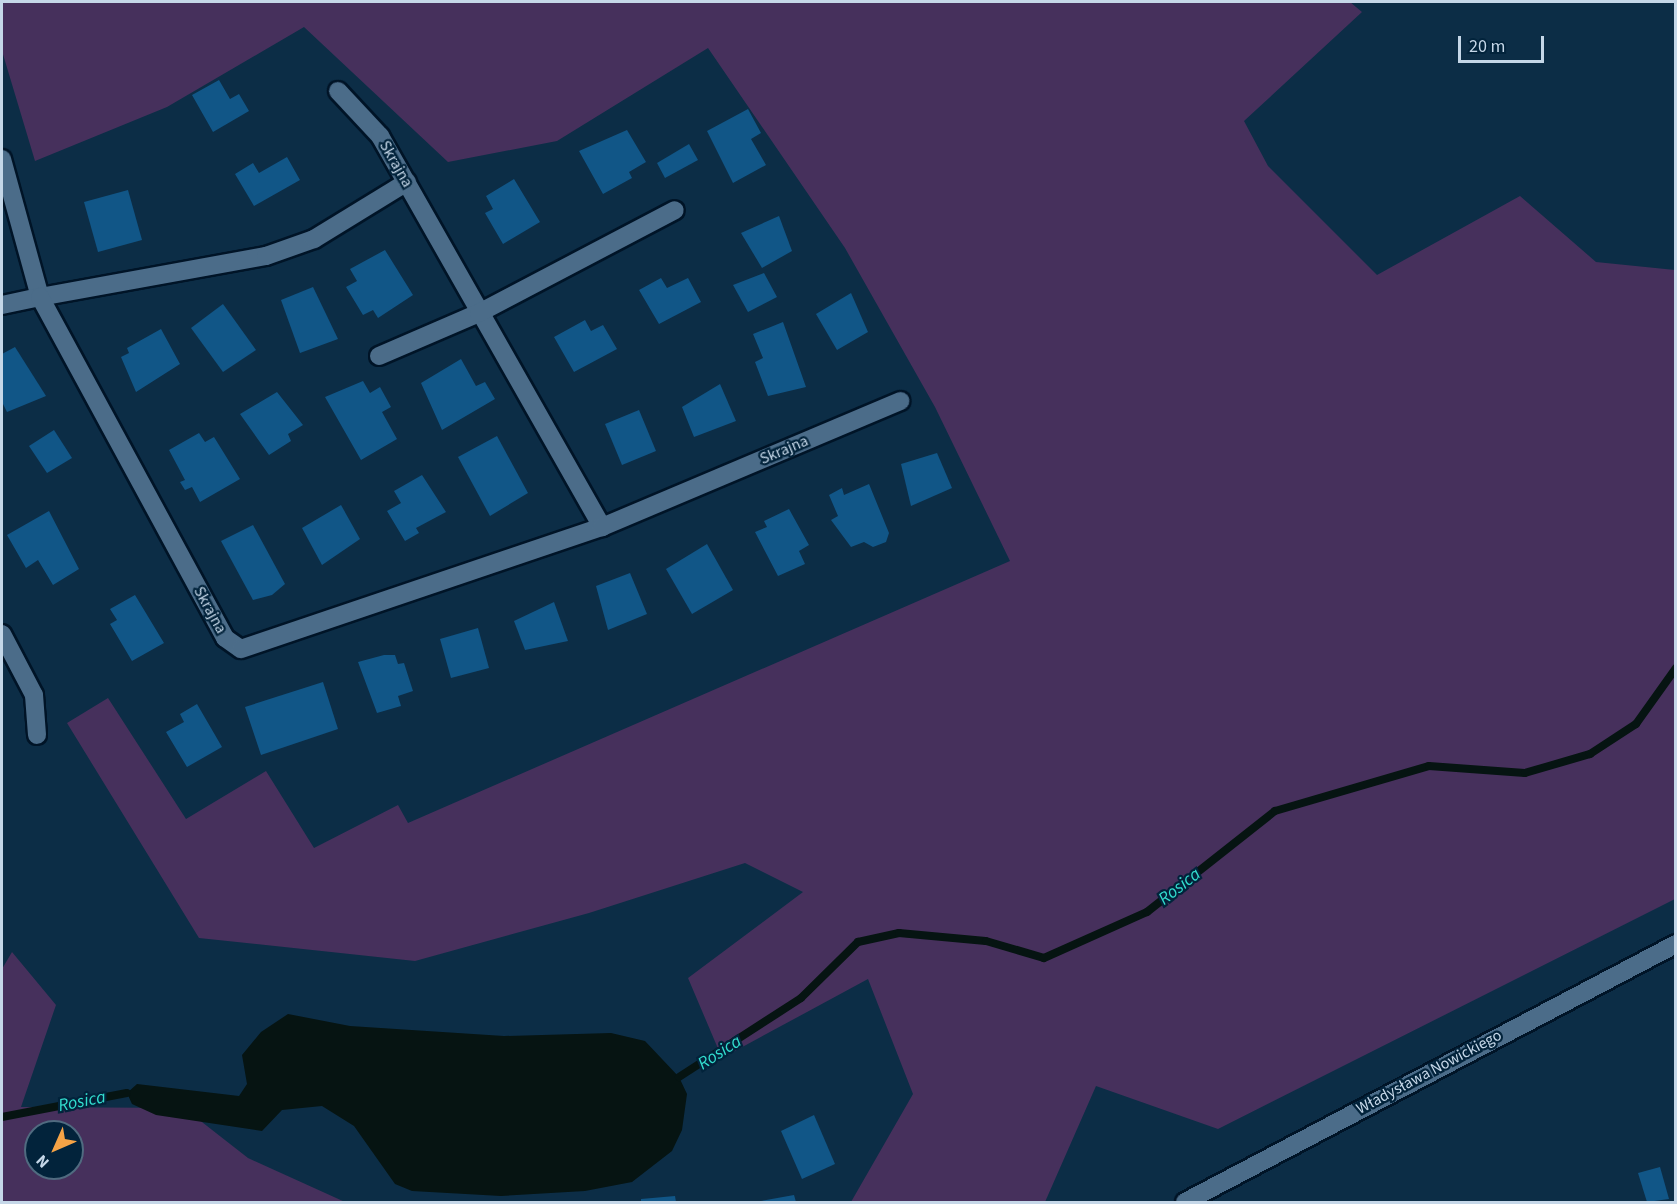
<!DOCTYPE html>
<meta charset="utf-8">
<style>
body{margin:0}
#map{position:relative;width:1677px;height:1204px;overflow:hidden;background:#0c2d46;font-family:"Source Sans 3",sans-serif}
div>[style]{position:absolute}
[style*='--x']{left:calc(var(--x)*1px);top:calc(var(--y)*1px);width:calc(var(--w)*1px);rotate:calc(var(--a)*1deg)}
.green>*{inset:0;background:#46305c}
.water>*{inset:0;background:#061412}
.stream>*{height:8px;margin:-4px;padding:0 4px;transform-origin:4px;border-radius:4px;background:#061412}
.building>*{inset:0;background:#115687}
.roads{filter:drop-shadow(2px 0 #001427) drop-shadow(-2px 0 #001427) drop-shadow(0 2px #001427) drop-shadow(0 -2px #001427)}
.minor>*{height:18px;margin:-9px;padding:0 9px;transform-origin:9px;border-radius:9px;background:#4b6c89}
span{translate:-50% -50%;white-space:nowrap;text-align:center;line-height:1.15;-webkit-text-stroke:4.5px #02233b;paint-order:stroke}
.street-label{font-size:16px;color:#c5d7e8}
.water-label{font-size:18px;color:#32ddce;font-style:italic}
.frame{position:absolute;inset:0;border:3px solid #c5d7e8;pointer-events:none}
.north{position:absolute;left:24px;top:1120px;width:60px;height:60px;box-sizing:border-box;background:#02233b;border:2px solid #506b80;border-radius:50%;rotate:225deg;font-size:16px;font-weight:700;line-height:24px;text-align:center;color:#c5d7e8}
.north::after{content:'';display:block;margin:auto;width:21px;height:27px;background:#f5a346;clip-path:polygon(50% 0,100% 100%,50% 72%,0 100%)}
.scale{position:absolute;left:1458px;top:36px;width:86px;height:27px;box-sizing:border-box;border:3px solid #c5d7e8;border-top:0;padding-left:8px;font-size:18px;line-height:21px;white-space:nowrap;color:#c5d7e8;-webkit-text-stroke:4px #02233b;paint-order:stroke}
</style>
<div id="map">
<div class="green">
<div style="clip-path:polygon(2px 2px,1350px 2px,1362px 12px,1244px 121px,1268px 166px,1377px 275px,1520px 196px,1596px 262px,1675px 270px,1675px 899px,1218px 1129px,1096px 1086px,1045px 1202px,851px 1202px,913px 1094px,868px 979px,722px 1058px,688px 978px,803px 892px,745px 863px,589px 913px,415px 961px,199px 938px,67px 723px,108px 698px,186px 819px,266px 771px,314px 848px,398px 805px,408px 823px,1010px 561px,935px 407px,845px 248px,708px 48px,557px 141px,448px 162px,304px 27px,167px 107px,35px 161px,2px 51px)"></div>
<div style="clip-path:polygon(evenodd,12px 952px,56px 1005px,21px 1107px,184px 1108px,248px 1158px,345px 1202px,2px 1202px,2px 969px,12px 952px,36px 1132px,72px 1132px,72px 1168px,36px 1168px,36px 1132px)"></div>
</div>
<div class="water">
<div style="clip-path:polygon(288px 1014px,350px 1026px,504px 1036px,611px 1033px,645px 1041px,679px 1077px,687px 1094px,682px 1130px,672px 1151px,632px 1182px,585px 1191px,501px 1196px,412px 1191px,395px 1184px,354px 1126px,322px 1106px,282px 1110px,262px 1131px,156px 1115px,132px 1104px,127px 1093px,137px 1084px,239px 1096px,247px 1084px,242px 1055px,261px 1032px)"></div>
</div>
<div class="stream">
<div style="--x:679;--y:1077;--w:145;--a:-32.9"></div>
<div style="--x:801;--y:998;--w:80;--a:-44.5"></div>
<div style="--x:858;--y:942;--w:42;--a:-12.4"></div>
<div style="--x:899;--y:933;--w:87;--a:5.3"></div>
<div style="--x:986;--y:941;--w:60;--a:16.3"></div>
<div style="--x:1044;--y:958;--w:113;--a:-24.1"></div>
<div style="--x:1147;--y:912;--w:163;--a:-38.3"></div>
<div style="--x:1275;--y:811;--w:160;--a:-16.3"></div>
<div style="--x:1429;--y:766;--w:96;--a:4.2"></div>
<div style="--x:1525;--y:773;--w:68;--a:-16.3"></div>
<div style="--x:1590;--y:754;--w:55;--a:-33.1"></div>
<div style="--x:1636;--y:724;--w:69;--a:-54.5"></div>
<div style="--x:2;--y:1117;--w:127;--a:-10.9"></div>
</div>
<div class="building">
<div style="clip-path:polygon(219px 80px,230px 99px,239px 94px,249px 111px,213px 132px,192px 95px)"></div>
<div style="clip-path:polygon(748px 109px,761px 133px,751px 139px,766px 165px,733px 183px,707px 131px)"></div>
<div style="clip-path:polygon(627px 130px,646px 162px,629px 172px,632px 178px,603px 194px,579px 151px)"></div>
<div style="clip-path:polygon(689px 144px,698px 160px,665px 178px,657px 163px)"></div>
<div style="clip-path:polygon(287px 157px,300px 180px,254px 206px,235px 174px,253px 163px,259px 173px)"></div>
<div style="clip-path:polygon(514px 179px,540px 222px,503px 244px,485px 213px,493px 209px,486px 196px)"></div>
<div style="clip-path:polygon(128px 190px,142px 240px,98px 252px,84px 202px)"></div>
<div style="clip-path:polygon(779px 216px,792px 251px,762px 268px,741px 233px)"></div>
<div style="clip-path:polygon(385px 250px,413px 295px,378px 318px,373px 310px,363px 315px,346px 287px,357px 281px,350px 269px)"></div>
<div style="clip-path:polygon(764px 273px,777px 297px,748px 312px,733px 285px)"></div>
<div style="clip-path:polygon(661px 278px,667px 288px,688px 278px,701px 302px,659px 324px,639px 290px)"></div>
<div style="clip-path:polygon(313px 287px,338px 339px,300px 353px,281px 300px)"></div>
<div style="clip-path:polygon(851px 293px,868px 332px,837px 350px,816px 314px)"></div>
<div style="clip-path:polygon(223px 304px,256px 350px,223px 372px,191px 328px)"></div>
<div style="clip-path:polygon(585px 320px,591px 331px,603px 325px,617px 349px,574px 372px,554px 337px)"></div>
<div style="clip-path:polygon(783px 322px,806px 387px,768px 396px,755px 362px,763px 358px,753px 334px)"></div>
<div style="clip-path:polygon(161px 329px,180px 364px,136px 392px,121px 357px,129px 353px,127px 348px)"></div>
<div style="clip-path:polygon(15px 347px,46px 396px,7px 412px,2px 402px,2px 354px)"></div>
<div style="clip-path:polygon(461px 359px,476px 386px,485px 382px,495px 399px,442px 430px,421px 383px)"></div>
<div style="clip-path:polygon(363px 381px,370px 393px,380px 387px,391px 407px,382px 412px,397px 439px,361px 460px,325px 397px)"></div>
<div style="clip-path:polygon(720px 384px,736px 421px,694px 437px,682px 407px)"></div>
<div style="clip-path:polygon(277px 392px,303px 425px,288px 434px,291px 441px,269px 455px,240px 414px)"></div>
<div style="clip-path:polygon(639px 410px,656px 451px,622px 465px,605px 424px)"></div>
<div style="clip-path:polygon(54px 430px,72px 458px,47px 473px,29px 446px)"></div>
<div style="clip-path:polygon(199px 433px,205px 442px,214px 437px,240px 479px,200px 502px,192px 487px,185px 490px,180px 482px,185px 480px,169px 450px)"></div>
<div style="clip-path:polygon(497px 436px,528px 493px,490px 516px,458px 457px)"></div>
<div style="clip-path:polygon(937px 453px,952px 488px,911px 506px,901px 464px)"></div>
<div style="clip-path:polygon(422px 475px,446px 512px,416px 528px,419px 533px,405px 541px,387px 511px,401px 503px,394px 491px)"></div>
<div style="clip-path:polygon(869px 484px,889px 533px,886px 542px,873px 547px,864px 542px,851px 547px,831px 520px,838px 516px,829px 495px,842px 488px,844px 495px)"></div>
<div style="clip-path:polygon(341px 505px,360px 539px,322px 565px,302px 528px)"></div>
<div style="clip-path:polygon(789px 509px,809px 545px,799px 551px,805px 564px,778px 576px,755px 532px,767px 527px,764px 521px)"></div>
<div style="clip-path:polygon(49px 511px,79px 569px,53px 585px,38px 560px,26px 568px,7px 535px)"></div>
<div style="clip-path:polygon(253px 525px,285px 584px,272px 595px,253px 600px,221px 541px)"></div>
<div style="clip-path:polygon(707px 544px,733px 590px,692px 614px,666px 569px)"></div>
<div style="clip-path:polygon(630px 573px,647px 614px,608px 630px,596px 586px)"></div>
<div style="clip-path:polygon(135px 595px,164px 643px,132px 661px,110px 624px,117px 620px,110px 609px)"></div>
<div style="clip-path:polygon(554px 602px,568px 641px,525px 650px,514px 621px)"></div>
<div style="clip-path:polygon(478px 628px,489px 668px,451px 678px,440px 639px)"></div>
<div style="clip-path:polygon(384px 655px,395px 655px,398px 664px,404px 663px,413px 691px,398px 696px,401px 706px,377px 713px,358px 662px)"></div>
<div style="clip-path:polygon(323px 682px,338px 729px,261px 755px,245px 707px)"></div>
<div style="clip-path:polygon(197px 704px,222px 747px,187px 767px,166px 732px,184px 722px,180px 714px)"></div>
<div style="clip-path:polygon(814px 1115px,835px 1164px,802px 1179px,781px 1131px)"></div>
<div style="clip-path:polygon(1660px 1167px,1669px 1199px,1647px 1202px,1638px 1173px)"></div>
<div style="clip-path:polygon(794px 1195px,796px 1202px,761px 1202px,761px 1201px)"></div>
<div style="clip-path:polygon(675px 1196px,676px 1202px,641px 1202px,641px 1199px)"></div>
</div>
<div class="roads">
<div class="minor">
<div style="--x:338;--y:91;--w:62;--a:47"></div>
<div style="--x:380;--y:136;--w:450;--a:60.4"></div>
<div style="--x:2;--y:159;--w:143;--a:74.6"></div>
<div style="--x:40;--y:297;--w:230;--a:-10.3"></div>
<div style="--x:266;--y:256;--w:51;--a:-19.5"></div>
<div style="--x:314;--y:239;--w:109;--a:-31.5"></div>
<div style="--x:2;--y:305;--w:39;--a:-12"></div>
<div style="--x:40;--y:297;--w:388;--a:61.5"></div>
<div style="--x:225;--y:638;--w:19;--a:35"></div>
<div style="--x:241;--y:649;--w:381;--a:-18.7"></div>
<div style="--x:602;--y:527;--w:324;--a:-22.9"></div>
<div style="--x:379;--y:356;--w:109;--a:-23.3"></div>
<div style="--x:479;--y:313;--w:221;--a:-27.7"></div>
<div style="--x:2;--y:634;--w:69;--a:62.3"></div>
<div style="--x:34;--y:695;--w:40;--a:85.7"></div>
<div style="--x:1185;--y:1202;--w:555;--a:-27.72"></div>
</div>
</div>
<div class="street-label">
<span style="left:396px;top:164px;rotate:60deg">Skrajna</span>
<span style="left:784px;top:450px;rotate:-23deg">Skrajna</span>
<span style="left:210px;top:610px;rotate:61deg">Skrajna</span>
<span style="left:1429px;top:1072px;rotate:-28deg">Władysława Nowickiego</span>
</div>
<div class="water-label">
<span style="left:1180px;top:887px;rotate:-38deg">Rosica</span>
<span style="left:720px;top:1053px;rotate:-33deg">Rosica</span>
<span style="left:82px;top:1102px;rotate:-11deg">Rosica</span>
</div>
<div class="frame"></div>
<div class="north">N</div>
<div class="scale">20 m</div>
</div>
